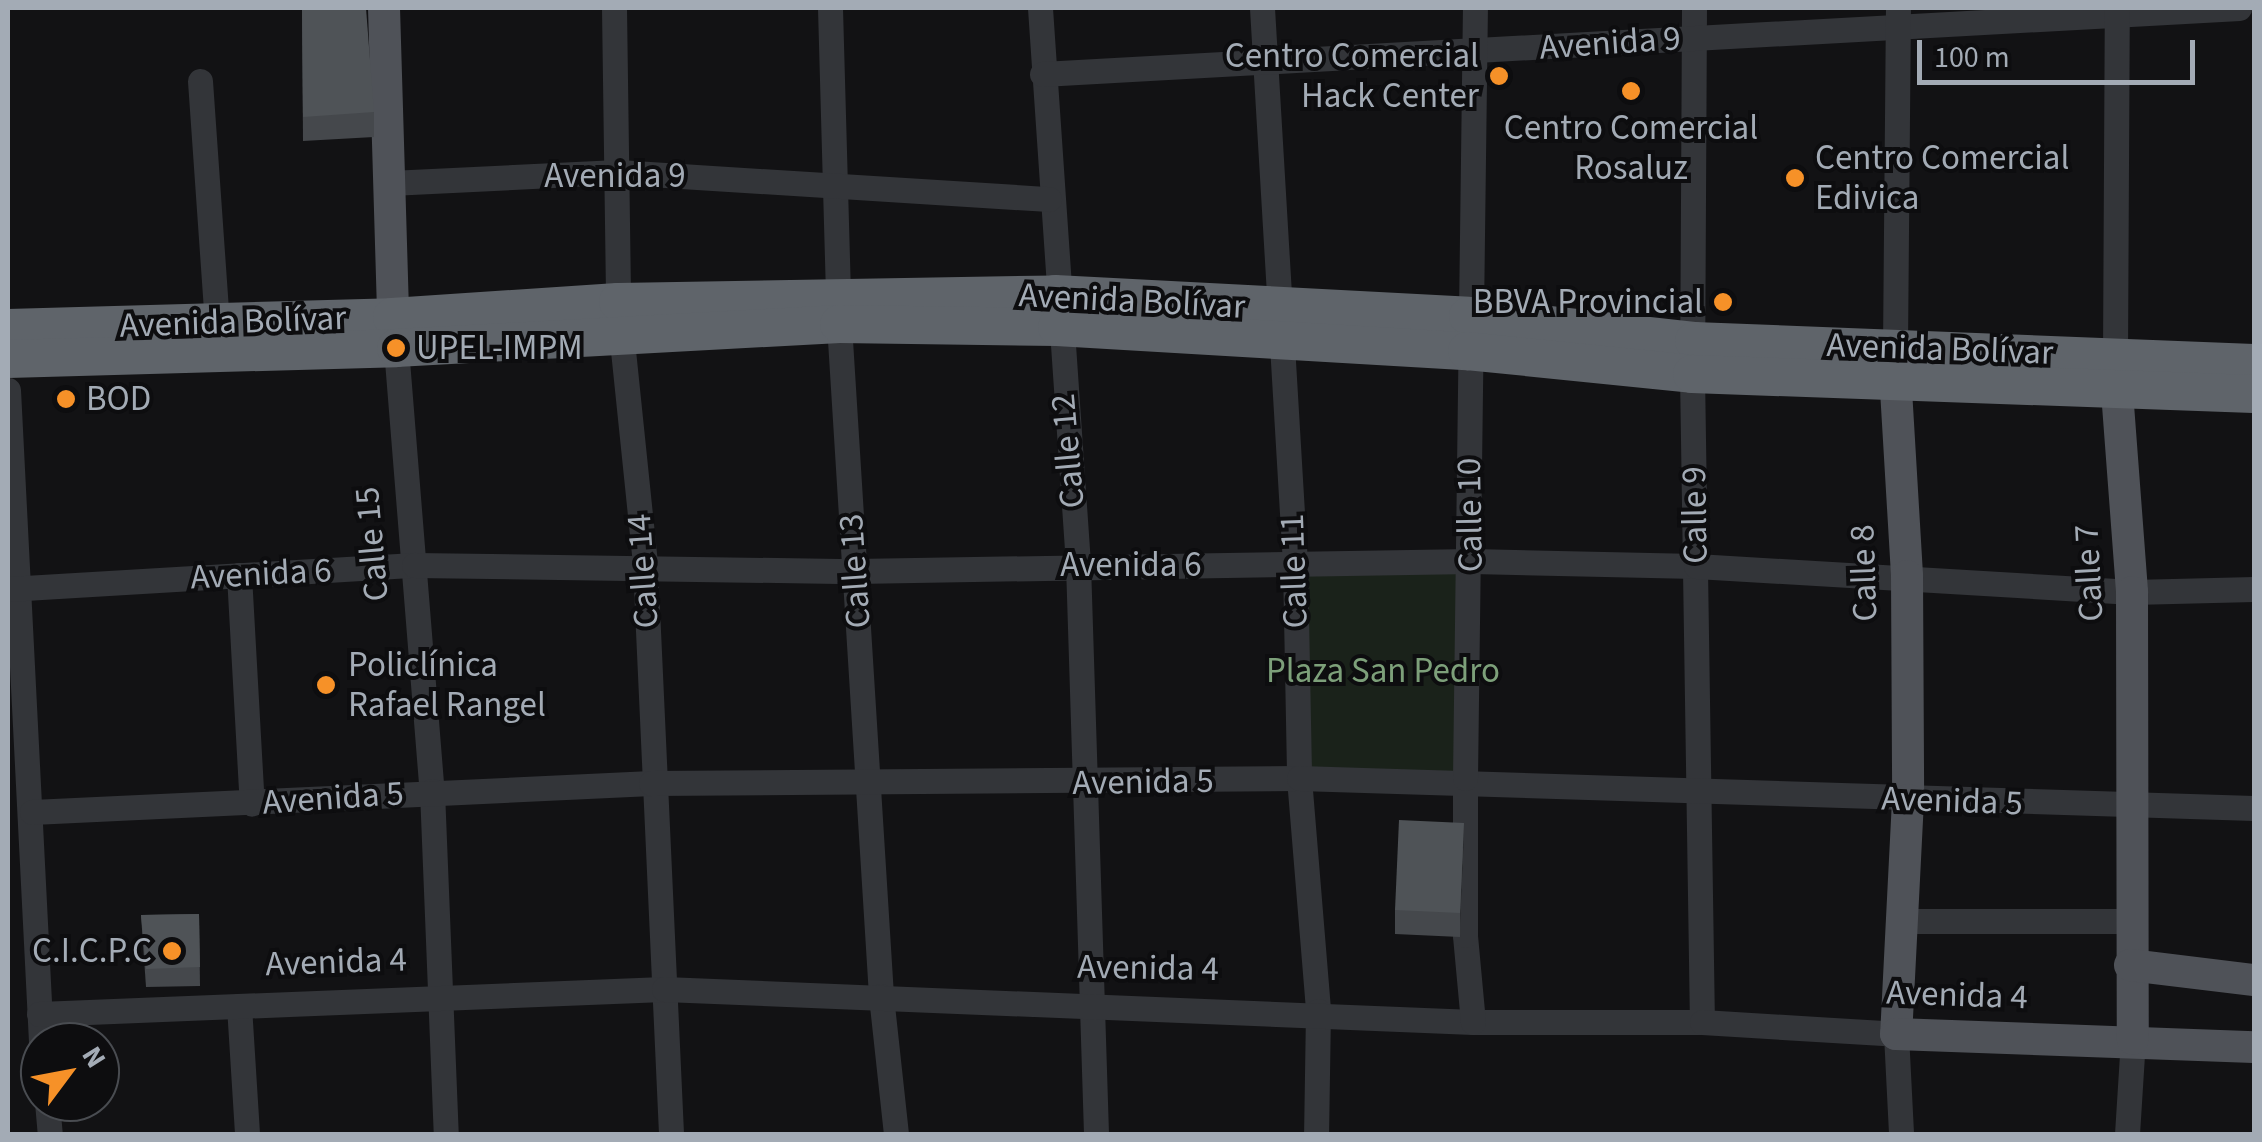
<!DOCTYPE html>
<meta charset="utf-8">
<style>
body{margin:0}
#map{position:relative;width:2262px;height:1142px;overflow:hidden;background:#121214;font-family:"Source Sans 3",sans-serif}
div>[style]{position:absolute}
[style*='--x']{left:calc(var(--x)*1px);top:calc(var(--y)*1px);width:calc(var(--w)*1px);rotate:calc(var(--a)*1deg)}
.green>*{inset:0;background:#1a221a}
.minor>*{height:25px;margin:-12.5px;padding:0 12.5px;transform-origin:12.5px;border-radius:12.5px;background:#333539}
.major>*{height:32px;margin:-16px;padding:0 16px;transform-origin:16px;border-radius:16px;background:#4f5258}
.highway>*{height:38px;margin:-19px;padding:0 19px;transform-origin:19px;border-radius:19px;background:#5f646a}
.wall>*{inset:0;background:#45484c}
.shaded-wall>*{inset:0;background:#2c2e31}
.building>*{inset:0;background:#4f5357}
.dots>*{width:28px;height:28px;translate:-50% -50%;box-sizing:border-box;border:5px solid #0d0d0f;border-radius:50%}
span{translate:-50% -50%;white-space:nowrap;text-align:center;line-height:1.15;-webkit-text-stroke:8px #0d0d0f;paint-order:stroke}
.street-label{font-size:35px;color:#a3abb5}
.poi-label{font-size:35px;color:#a3abb5}
.right{translate:-100% -50%;text-align:right}
.left{translate:0 -50%;text-align:left}
.park-label{font-size:35px;color:#7da07a}
.frame{position:absolute;inset:0;border:10px solid #a3abb5;pointer-events:none}
.north{position:absolute;left:20px;top:1022px;width:100px;height:100px;box-sizing:border-box;background:#0d0d0f;border:2px solid #494c51;border-radius:50%;rotate:58deg;font-size:28px;font-weight:700;line-height:40px;text-align:center;color:#a3abb5}
.north::after{content:'';display:block;margin:auto;width:35px;height:45px;background:#f69128;clip-path:polygon(50% 0,100% 100%,50% 72%,0 100%)}
.scale{position:absolute;left:1917px;top:40px;width:278px;height:45px;box-sizing:border-box;border:5px solid #a3abb5;border-top:0;padding-left:12px;font-size:30px;line-height:35px;white-space:nowrap;color:#a3abb5;-webkit-text-stroke:8px #0d0d0f;paint-order:stroke}
</style>
<div id="map">
<div class="green">
<div style="clip-path:polygon(1472px 561px,1465px 778px,1299px 778px,1295px 564px)"></div>
</div>
<div class="minor">
<div style="--x:614;--y:8;--w:294;--a:89.2"></div>
<div style="--x:618;--y:302;--w:264;--a:84.1"></div>
<div style="--x:645;--y:565;--w:570;--a:87.38"></div>
<div style="--x:830;--y:8;--w:316;--a:88.4"></div>
<div style="--x:839;--y:324;--w:673;--a:86.42"></div>
<div style="--x:881;--y:996;--w:139;--a:83.8"></div>
<div style="--x:1040;--y:8;--w:557;--a:86.09"></div>
<div style="--x:1078;--y:564;--w:570;--a:88.19"></div>
<div style="--x:1262;--y:8;--w:557;--a:86.6"></div>
<div style="--x:1295;--y:564;--w:214;--a:88.9"></div>
<div style="--x:1299;--y:778;--w:234;--a:85.3"></div>
<div style="--x:1318;--y:1011;--w:123;--a:90.9"></div>
<div style="--x:1694;--y:8;--w:366;--a:90.3"></div>
<div style="--x:1692;--y:374;--w:648;--a:89.12"></div>
<div style="--x:1042;--y:74;--w:1199;--a:-3.16"></div>
<div style="--x:200;--y:81;--w:242;--a:86"></div>
<div style="--x:390;--y:183;--w:228;--a:-2.8"></div>
<div style="--x:618;--y:172;--w:432;--a:3.6"></div>
<div style="--x:1895;--y:347;--w:339;--a:-89.5"></div>
<div style="--x:396;--y:348;--w:444;--a:85.4"></div>
<div style="--x:432;--y:791;--w:343;--a:87.7"></div>
<div style="--x:2115;--y:356;--w:348;--a:-89.7"></div>
<div style="--x:8;--y:390;--w:653;--a:87.1"></div>
<div style="--x:239;--y:575;--w:229;--a:86.8"></div>
<div style="--x:8;--y:589;--w:407;--a:-3.4"></div>
<div style="--x:414;--y:565;--w:441;--a:0.8"></div>
<div style="--x:855;--y:571;--w:617;--a:-0.93"></div>
<div style="--x:1472;--y:561;--w:224;--a:1.3"></div>
<div style="--x:1696;--y:566;--w:437;--a:3.4"></div>
<div style="--x:2132;--y:592;--w:122;--a:-1.4"></div>
<div style="--x:32;--y:812;--w:620;--a:-2.68"></div>
<div style="--x:651;--y:783;--w:648;--a:-0.44"></div>
<div style="--x:1299;--y:778;--w:955;--a:1.8"></div>
<div style="--x:1907;--y:921;--w:221;--a:0"></div>
<div style="--x:239;--y:1006;--w:128;--a:86.4"></div>
<div style="--x:39;--y:1014;--w:625;--a:-2.29"></div>
<div style="--x:664;--y:989;--w:810;--a:2.34"></div>
<div style="--x:1473;--y:1022;--w:229;--a:0"></div>
<div style="--x:1702;--y:1022;--w:194;--a:3.5"></div>
<div style="--x:1896;--y:1034;--w:100;--a:87.1"></div>
<div style="--x:1473;--y:1022;--w:87;--a:-95.3"></div>
<div style="--x:1465;--y:935;--w:157;--a:-90"></div>
<div style="--x:1465;--y:778;--w:770;--a:-89.26"></div>
<div style="--x:47;--y:1102;--w:32;--a:85"></div>
<div style="--x:2127;--y:1134;--w:95;--a:-86.4"></div>
</div>
<div class="major">
<div style="--x:384;--y:8;--w:331;--a:88.3"></div>
<div style="--x:1894;--y:356;--w:220;--a:86.6"></div>
<div style="--x:1907;--y:576;--w:224;--a:89.7"></div>
<div style="--x:1908;--y:800;--w:234;--a:92.9"></div>
<div style="--x:1896;--y:1034;--w:358;--a:2.1"></div>
<div style="--x:2115;--y:365;--w:228;--a:85.7"></div>
<div style="--x:2132;--y:592;--w:447;--a:89.9"></div>
<div style="--x:2130;--y:965;--w:125;--a:6.9"></div>
</div>
<div class="highway">
<div style="--x:8;--y:328;--w:384;--a:-1.6"></div>
<div style="--x:392;--y:317;--w:226;--a:-3.8"></div>
<div style="--x:618;--y:302;--w:437;--a:-1"></div>
<div style="--x:1055;--y:294;--w:414;--a:3"></div>
<div style="--x:1468;--y:316;--w:227;--a:6.3"></div>
<div style="--x:1694;--y:341;--w:560;--a:2.25"></div>
<div style="--x:8;--y:359;--w:388;--a:-1.6"></div>
<div style="--x:396;--y:348;--w:444;--a:-3.1"></div>
<div style="--x:839;--y:324;--w:218;--a:0.8"></div>
<div style="--x:1057;--y:327;--w:411;--a:3.4"></div>
<div style="--x:1467;--y:351;--w:226;--a:5.8"></div>
<div style="--x:1692;--y:374;--w:562;--a:2.04"></div>
</div>
<div class="wall">
<div style="clip-path:polygon(302px 8px,374px 112px,374px 137px,303px 141px)"></div>
<div style="clip-path:polygon(1464px 847px,1460px 937px,1395px 934px,1395px 910px)"></div>
<div style="clip-path:polygon(199px 914px,200px 986px,146px 987px,141px 915px)"></div>
</div>
<div class="shaded-wall">
<div style="clip-path:polygon(1464px 823px,1464px 847px,1460px 937px,1460px 913px)"></div>
</div>
<div class="building">
<div style="clip-path:polygon(302px 8px,366px 8px,374px 112px,303px 117px)"></div>
<div style="clip-path:polygon(1399px 820px,1464px 823px,1460px 913px,1395px 910px)"></div>
<div style="clip-path:polygon(199px 914px,200px 967px,146px 969px,141px 915px)"></div>
</div>
<div class="dots">
<div style="left:1499px;top:76px;background:#f69128"></div>
<div style="left:1631px;top:91px;background:#f69128"></div>
<div style="left:1795px;top:178px;background:#f69128"></div>
<div style="left:1723px;top:302px;background:#f69128"></div>
<div style="left:396px;top:348px;background:#f69128"></div>
<div style="left:66px;top:399px;background:#f69128"></div>
<div style="left:326px;top:685px;background:#f69128"></div>
<div style="left:172px;top:951px;background:#f69128"></div>
</div>
<div class="street-label">
<span style="left:1610px;top:43px;rotate:-4deg">Avenida 9</span>
<span style="left:615px;top:176px">Avenida 9</span>
<span style="left:1132px;top:301px;rotate:3deg">Avenida Bolívar</span>
<span style="left:233px;top:322px;rotate:-2deg">Avenida Bolívar</span>
<span style="left:1940px;top:349px;rotate:2deg">Avenida Bolívar</span>
<span style="left:1068px;top:451px;rotate:-95deg">Calle 12</span>
<span style="left:1470px;top:515px;rotate:-91deg">Calle 10</span>
<span style="left:1695px;top:515px;rotate:-91deg">Calle 9</span>
<span style="left:372px;top:544px;rotate:-95deg">Calle 15</span>
<span style="left:1131px;top:565px">Avenida 6</span>
<span style="left:643px;top:571px;rotate:-94deg">Calle 14</span>
<span style="left:855px;top:571px;rotate:-94deg">Calle 13</span>
<span style="left:1294px;top:571px;rotate:-92deg">Calle 11</span>
<span style="left:1864px;top:573px;rotate:-92deg">Calle 8</span>
<span style="left:2089px;top:573px;rotate:-93deg">Calle 7</span>
<span style="left:261px;top:574px;rotate:-3deg">Avenida 6</span>
<span style="left:1143px;top:782px;rotate:-1deg">Avenida 5</span>
<span style="left:333px;top:798px;rotate:-4deg">Avenida 5</span>
<span style="left:1952px;top:801px;rotate:2deg">Avenida 5</span>
<span style="left:336px;top:962px;rotate:-2deg">Avenida 4</span>
<span style="left:1148px;top:968px;rotate:1deg">Avenida 4</span>
<span style="left:1957px;top:995px;rotate:2deg">Avenida 4</span>
</div>
<div class="poi-label">
<span class="right" style="left:1479px;top:76px">Centro Comercial<br>Hack Center</span>
<span style="left:1631px;top:148px">Centro Comercial<br>Rosaluz</span>
<span class="left" style="left:1815px;top:178px">Centro Comercial<br>Edivica</span>
<span class="right" style="left:1703px;top:302px">BBVA Provincial</span>
<span class="left" style="left:416px;top:348px">UPEL-IMPM</span>
<span class="left" style="left:86px;top:399px">BOD</span>
<span class="left" style="left:348px;top:685px">Policlínica<br>Rafael Rangel</span>
<span class="right" style="left:152px;top:951px">C.I.C.P.C</span>
</div>
<div class="park-label">
<span style="left:1383px;top:671px">Plaza San Pedro</span>
</div>
<div class="frame"></div>
<div class="north">N</div>
<div class="scale">100 m</div>
</div>
